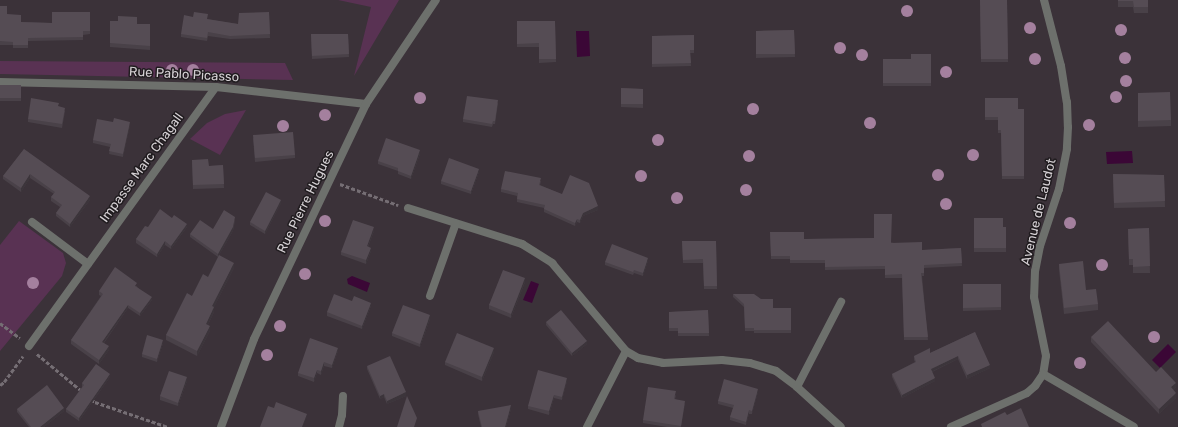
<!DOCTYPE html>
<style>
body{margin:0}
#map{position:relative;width:1178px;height:427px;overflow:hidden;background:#3b3239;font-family:Rubik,sans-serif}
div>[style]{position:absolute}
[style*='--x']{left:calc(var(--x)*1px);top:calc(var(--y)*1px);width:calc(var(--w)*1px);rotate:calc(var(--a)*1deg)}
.green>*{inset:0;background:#593253}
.water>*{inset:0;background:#3b0736}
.path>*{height:2.5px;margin-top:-1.25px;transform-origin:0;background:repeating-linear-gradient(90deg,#756e74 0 4px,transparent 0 6px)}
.minor>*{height:8px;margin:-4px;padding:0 4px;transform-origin:4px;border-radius:4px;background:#6d706c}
.trees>*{width:12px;height:12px;margin:-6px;border-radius:50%;background:#a4809e}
.wall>*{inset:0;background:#494148}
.shaded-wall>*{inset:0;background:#3c353b}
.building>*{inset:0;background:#554c54}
span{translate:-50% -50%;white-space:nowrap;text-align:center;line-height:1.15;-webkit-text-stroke:3px #201c1f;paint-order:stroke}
.street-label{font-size:13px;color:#d5d0d4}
</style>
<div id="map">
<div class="green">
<div style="clip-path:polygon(338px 0,399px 0,354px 76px,371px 7px)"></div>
<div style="clip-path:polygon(0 61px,285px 63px,293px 80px,0 74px)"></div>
<div style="clip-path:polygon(246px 110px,220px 155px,190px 139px,207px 123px,225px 114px)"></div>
<div style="clip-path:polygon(19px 221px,63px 253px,66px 263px,62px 276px,0 351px,0 245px)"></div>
</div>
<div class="water">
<div style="clip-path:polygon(576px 31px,589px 31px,590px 56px,577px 57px)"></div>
<div style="clip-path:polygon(1132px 151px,1133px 163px,1107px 164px,1106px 152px)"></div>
<div style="clip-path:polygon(352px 276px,370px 283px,367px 292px,348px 284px,347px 279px)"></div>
<div style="clip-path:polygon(531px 281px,539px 284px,532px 303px,523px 300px)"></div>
<div style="clip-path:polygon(1168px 344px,1176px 352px,1160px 368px,1152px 360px)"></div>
</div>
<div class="path">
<div style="--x:340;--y:184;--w:62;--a:19.9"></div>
<div style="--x:0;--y:323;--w:25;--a:37"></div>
<div style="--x:37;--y:354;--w:60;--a:39.6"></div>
<div style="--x:0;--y:385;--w:5;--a:-37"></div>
<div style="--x:4;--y:382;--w:32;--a:-54"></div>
<div style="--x:91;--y:399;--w:5;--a:37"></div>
<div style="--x:95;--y:402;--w:77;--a:18.9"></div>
</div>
<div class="minor">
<div style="--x:1044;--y:0;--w:68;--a:75.6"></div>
<div style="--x:1061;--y:66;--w:36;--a:81"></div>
<div style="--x:1067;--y:102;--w:25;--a:88"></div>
<div style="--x:1068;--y:127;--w:22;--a:93"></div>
<div style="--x:1067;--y:149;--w:41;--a:101.3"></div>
<div style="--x:1059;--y:189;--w:60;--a:108.4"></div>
<div style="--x:1040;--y:246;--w:25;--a:101"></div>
<div style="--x:1035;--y:271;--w:26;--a:92"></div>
<div style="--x:1034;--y:297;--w:60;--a:78.5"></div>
<div style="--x:1046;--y:356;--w:18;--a:99"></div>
<div style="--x:1043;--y:374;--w:105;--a:30.2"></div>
<div style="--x:0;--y:82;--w:216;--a:1.3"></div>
<div style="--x:216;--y:87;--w:151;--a:6.5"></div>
<div style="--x:408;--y:208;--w:120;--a:17.5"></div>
<div style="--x:522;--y:244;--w:36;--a:32"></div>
<div style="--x:552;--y:263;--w:115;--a:49.9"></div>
<div style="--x:626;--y:351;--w:14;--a:30"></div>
<div style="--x:638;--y:358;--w:25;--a:11"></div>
<div style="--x:663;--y:363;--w:59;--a:-2.9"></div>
<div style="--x:722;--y:360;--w:28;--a:6"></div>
<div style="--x:750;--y:363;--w:27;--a:17"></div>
<div style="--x:776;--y:371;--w:26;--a:37"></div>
<div style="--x:797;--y:387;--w:59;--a:42.3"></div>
<div style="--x:32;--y:222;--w:70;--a:36.9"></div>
<div style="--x:430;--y:296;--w:77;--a:-70.4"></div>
<div style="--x:29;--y:346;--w:319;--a:-54.2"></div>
<div style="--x:797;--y:387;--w:96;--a:-62.6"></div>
<div style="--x:221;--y:427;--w:94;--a:-69.4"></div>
<div style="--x:254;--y:339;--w:260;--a:-64.5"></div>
<div style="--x:366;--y:104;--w:125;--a:-56.1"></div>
<div style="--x:339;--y:427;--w:12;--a:-76"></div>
<div style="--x:342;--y:415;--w:19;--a:-87"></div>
<div style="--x:587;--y:427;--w:85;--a:-62.8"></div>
<div style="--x:951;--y:427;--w:83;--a:-24.1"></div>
<div style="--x:1027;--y:393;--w:11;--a:-41"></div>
<div style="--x:1035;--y:386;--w:14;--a:-56"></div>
</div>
<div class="trees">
<div style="left:907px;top:11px"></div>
<div style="left:1030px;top:28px"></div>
<div style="left:1121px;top:30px"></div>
<div style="left:840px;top:48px"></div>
<div style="left:862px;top:55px"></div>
<div style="left:1125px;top:58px"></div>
<div style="left:1035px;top:59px"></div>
<div style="left:172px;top:70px"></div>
<div style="left:193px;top:70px"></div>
<div style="left:946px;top:72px"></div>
<div style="left:1126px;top:81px"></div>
<div style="left:1116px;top:97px"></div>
<div style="left:420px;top:98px"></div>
<div style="left:753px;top:109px"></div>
<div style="left:325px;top:115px"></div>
<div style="left:870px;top:123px"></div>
<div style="left:1089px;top:125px"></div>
<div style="left:283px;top:126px"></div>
<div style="left:658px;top:140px"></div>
<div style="left:973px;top:155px"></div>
<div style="left:749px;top:156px"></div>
<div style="left:938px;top:175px"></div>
<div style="left:641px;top:176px"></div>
<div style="left:746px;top:190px"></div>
<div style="left:677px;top:198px"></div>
<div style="left:946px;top:204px"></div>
<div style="left:325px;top:221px"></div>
<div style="left:1070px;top:223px"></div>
<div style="left:1102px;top:265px"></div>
<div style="left:305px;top:274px"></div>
<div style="left:33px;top:283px"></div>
<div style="left:280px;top:326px"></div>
<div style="left:1154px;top:337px"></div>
<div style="left:267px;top:355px"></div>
<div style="left:1080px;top:363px"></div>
</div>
<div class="wall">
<div style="clip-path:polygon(980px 0,1007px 0,1008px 62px,981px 62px)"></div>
<div style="clip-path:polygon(1118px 0,1148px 0,1148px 13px,1134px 13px,1133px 7px,1118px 7px)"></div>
<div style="clip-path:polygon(0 6px,7px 14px,21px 22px,52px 23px,90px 12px,90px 34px,83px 35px,83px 40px,28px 41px,28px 48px,13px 48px,13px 45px,0 45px)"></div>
<div style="clip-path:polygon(269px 12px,270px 38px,230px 39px,208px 36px,207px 41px,181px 37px,181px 34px,193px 17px,238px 24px)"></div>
<div style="clip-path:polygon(110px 21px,137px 24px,150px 24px,150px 50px,110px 47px)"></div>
<div style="clip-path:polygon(517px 21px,555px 21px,556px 62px,539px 63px,539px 47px,517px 47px)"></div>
<div style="clip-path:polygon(794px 30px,795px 57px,756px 58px,756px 31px)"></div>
<div style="clip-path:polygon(311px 34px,348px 34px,349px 57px,312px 59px)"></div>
<div style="clip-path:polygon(694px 35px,694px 53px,690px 53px,691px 66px,652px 67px,652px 36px)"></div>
<div style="clip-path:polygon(931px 54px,931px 86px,883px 86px,883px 59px,911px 59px)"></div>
<div style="clip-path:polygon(0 85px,21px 85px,21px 101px,0 101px)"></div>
<div style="clip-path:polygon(621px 88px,643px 89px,643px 108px,621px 107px)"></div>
<div style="clip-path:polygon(1138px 93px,1171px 120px,1171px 126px,1138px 127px)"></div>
<div style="clip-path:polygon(985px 98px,1018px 109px,1024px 109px,1024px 179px,1002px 179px,1001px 133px,998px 133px,998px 120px,985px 120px)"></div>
<div style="clip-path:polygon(498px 103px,495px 124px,493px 124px,492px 127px,463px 122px,463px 119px)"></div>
<div style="clip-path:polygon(58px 107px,65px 111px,62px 128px,28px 122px,28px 119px)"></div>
<div style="clip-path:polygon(130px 125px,123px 157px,109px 154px,110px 147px,93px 143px,93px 140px)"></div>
<div style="clip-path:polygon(253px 138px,295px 155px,295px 158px,255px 162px)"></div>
<div style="clip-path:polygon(24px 149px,90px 200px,70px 227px,56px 216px,56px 213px,60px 207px,51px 201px,51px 197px,54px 194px,30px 178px,21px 192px,3px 179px,3px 176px)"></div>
<div style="clip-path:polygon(420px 154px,411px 179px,398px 174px,398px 171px,378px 164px,378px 161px)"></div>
<div style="clip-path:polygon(192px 160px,209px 166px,223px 165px,224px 188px,193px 189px)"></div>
<div style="clip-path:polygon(479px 172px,471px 194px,441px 184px,441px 181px)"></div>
<div style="clip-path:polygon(1113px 174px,1164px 175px,1165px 207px,1114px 208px)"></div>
<div style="clip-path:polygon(541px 181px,540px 185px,598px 210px,583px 216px,580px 223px,577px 222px,575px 226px,544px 212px,544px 208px,517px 202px,517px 196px,501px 192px,501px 189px)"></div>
<div style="clip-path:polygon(281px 203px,265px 234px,250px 225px,250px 222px)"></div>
<div style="clip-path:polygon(172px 218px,187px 227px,171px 249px,165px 245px,157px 257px,136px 243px,136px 239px,148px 227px)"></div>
<div style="clip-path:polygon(974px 218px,1003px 227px,1006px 227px,1006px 252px,974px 252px)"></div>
<div style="clip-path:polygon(235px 220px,233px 231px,218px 257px,190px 237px,190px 234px,213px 229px)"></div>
<div style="clip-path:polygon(1149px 228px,1150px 273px,1133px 273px,1133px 265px,1129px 265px,1128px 229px)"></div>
<div style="clip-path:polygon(374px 231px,368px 247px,371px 251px,366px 264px,341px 255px,341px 252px)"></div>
<div style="clip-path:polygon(770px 232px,804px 239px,874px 238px,922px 250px,961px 248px,962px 266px,924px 268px,924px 276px,922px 276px,928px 340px,904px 340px,902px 278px,885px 278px,885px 269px,825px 270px,825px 263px,790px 263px,790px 259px,771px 259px)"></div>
<div style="clip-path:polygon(682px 241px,716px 241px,717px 289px,704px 289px,703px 263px,683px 263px)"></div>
<div style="clip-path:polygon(648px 261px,643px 276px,634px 273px,633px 275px,605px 265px,605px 262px)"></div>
<div style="clip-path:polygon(1059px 264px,1086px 290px,1098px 304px,1098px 310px,1064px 314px,1059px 270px)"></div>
<div style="clip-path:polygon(234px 268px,214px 307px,214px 312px,208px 325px,210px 331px,197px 356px,166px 340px,166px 335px,192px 296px,208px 277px)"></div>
<div style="clip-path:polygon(525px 282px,511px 318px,489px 309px,489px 305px)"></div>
<div style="clip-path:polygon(963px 284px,1001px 284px,1001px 310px,963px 311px)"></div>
<div style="clip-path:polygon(137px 286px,137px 287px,152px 300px,140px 316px,128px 308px,104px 343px,109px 350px,99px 364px,71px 344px,71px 340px,101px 296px,99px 295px,99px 291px)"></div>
<div style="clip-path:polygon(733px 294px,773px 308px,791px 308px,791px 333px,754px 333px,754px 331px,745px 331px,744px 307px,733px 297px)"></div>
<div style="clip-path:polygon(352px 301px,371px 306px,362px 329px,327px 316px,327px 312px)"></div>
<div style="clip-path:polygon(708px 310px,709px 336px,678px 336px,678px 331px,669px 331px,669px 312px)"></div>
<div style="clip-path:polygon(430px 319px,420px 347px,392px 336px,392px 333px)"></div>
<div style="clip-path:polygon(546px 322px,587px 344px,572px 356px,546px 325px)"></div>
<div style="clip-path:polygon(975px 332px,990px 368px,967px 379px,958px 359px,932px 372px,935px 381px,902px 398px,892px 377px,892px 374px,915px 362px,914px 360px,914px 356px,930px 353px)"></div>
<div style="clip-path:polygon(1091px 337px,1156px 372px,1176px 387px,1173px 390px,1176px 398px,1159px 414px,1091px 342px)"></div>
<div style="clip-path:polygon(163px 343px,157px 362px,142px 357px,142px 354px)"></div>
<div style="clip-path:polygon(338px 351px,332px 368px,324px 366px,321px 375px,317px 373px,314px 382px,298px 376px,298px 373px)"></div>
<div style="clip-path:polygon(494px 352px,482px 381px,445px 365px,445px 362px)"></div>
<div style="clip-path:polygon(367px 366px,406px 396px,387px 404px,384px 397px,380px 399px,367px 369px)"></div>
<div style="clip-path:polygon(110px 377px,79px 421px,66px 412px,66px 409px,82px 387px,82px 383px)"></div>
<div style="clip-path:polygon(187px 381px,178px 406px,160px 400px,160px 396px)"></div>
<div style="clip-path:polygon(567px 381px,562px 400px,554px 398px,549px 415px,528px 409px,528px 406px)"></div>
<div style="clip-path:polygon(758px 392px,752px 414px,749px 414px,746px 425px,730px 420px,730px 417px,733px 408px,718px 404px,718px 401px)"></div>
<div style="clip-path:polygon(676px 395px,675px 399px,685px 404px,681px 427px,667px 427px,643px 423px,643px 420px)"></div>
<div style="clip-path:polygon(17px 409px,64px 411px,44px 427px,29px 427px,17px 412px)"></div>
<div style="clip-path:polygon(511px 409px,506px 427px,481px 427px,478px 414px,478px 411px)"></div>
</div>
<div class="shaded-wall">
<div style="clip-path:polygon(130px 122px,130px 125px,123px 157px,123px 154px)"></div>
<div style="clip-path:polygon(420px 150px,420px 154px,411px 179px,411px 176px)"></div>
<div style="clip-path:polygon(479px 169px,479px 172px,471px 194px,471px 191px)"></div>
<div style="clip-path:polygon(30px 174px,30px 178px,21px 192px,21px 188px)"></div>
<div style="clip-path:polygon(90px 196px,90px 200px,70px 227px,70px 224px)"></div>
<div style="clip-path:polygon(281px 200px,281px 203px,265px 234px,265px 231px)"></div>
<div style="clip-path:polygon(598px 206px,598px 210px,583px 216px,580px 223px,580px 220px,583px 213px)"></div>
<div style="clip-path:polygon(235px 217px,233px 231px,218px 257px,218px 254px)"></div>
<div style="clip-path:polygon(577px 219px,577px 222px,575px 226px,575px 223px)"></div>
<div style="clip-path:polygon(187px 224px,187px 227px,171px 249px,171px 246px)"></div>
<div style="clip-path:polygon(374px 227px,374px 231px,367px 249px,367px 246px)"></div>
<div style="clip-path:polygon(165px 241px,165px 245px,157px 257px,157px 254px)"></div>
<div style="clip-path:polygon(371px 248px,371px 251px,366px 264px,366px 260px)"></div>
<div style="clip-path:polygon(648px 258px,648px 261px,643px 276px,643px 273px)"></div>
<div style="clip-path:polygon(234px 263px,234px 268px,212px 311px,212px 306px)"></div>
<div style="clip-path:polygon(525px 278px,525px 282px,511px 318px,511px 314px)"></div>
<div style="clip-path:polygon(152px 297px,152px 300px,140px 316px,140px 313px)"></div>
<div style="clip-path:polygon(371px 303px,371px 306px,362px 329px,362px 326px)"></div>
<div style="clip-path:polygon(128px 305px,128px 308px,102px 345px,102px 342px)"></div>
<div style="clip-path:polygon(214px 307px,214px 312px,206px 329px,206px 324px)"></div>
<div style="clip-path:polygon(430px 315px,430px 319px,420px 347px,420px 344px)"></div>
<div style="clip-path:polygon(210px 326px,210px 331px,197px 356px,197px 351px)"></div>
<div style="clip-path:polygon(163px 340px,163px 343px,157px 362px,157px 359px)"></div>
<div style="clip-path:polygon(587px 341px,587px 344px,572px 356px,572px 353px)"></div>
<div style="clip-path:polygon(109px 346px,109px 350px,99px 364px,99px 360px)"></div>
<div style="clip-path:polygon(338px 348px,338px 351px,332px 368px,332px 365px)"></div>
<div style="clip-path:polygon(494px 348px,494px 352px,482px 381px,482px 377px)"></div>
<div style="clip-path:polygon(958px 356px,958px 359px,931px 372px,931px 369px)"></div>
<div style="clip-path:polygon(324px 362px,324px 366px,321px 375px,321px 371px)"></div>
<div style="clip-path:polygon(990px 365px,990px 368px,967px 379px,967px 375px)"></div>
<div style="clip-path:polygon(317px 370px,317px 373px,314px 382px,314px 378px)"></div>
<div style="clip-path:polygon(110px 374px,110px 377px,79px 421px,79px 418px)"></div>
<div style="clip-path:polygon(187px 377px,187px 381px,178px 406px,178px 403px)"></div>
<div style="clip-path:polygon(567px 378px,567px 381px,562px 400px,562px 397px)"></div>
<div style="clip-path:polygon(935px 378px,935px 381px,902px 398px,902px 395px)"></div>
<div style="clip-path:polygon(1176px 383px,1176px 387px,1171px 392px,1171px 387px)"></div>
<div style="clip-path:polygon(758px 389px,758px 392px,752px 414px,752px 411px)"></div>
<div style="clip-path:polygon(406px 392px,406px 396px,387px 404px,387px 401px)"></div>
<div style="clip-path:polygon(1176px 393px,1176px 398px,1159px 414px,1159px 409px)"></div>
<div style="clip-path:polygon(384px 394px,384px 397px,380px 399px,380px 396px)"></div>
<div style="clip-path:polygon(554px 395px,554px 398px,549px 415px,549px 411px)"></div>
<div style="clip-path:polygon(685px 401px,685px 404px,681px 427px)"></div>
<div style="clip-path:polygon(511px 405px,511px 409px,506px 427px,505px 427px)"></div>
<div style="clip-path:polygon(64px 408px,64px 411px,44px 427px,40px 427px)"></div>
<div style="clip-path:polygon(749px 410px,749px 414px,746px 425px,746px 422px)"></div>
<div style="clip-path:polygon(307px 414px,307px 417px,303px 427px,302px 427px)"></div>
</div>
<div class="building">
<div style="clip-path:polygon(980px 0,1007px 0,1008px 59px,981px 59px)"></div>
<div style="clip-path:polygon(1118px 0,1148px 0,1148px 7px,1134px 7px,1133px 1px,1118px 1px)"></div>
<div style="clip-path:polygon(0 6px,7px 6px,7px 14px,21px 15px,21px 22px,52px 23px,52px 12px,90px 12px,90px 31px,83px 31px,83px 37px,28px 38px,28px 45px,13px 45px,13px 42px,0 41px)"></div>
<div style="clip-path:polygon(194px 12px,208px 14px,207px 19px,238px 24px,239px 13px,269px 12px,270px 34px,230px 36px,208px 32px,207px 38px,181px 34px,184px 15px,193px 17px)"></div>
<div style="clip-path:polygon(118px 16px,137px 17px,137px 24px,150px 24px,150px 46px,110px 43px,110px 21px,118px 21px)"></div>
<div style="clip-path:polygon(517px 21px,555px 21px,556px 59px,539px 59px,539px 43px,517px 44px)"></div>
<div style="clip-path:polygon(794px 30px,795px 54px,756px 54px,756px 31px)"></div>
<div style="clip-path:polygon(311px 34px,348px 34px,349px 54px,312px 56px)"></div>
<div style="clip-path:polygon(694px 35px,694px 50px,690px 50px,691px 63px,652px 64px,652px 36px)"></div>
<div style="clip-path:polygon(911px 54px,931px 54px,931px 83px,883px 83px,883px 59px,911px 59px)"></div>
<div style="clip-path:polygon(0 85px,21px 85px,21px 98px,0 98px)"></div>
<div style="clip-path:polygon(621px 88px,643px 89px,643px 104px,621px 104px)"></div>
<div style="clip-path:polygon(1170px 92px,1171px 120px,1138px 121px,1138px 93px)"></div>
<div style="clip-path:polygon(467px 96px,498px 100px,495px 121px,493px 121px,492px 124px,463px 119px)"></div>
<div style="clip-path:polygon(31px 98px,59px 103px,58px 106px,65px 108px,62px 124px,28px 119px)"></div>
<div style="clip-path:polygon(985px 98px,1018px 98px,1018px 109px,1024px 109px,1024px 176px,1002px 176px,1001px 130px,998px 130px,998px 117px,985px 117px)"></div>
<div style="clip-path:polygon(114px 118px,130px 122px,123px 154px,109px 151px,111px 144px,93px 140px,97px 119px,113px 122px)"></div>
<div style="clip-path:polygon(293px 132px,295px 155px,255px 158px,253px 135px)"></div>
<div style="clip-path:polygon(386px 138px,420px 150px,411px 176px,398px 171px,398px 168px,378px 161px)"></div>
<div style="clip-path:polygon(24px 149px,90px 196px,70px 224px,56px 213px,62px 205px,51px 197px,55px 192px,30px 174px,21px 188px,3px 176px)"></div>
<div style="clip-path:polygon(449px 158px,479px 169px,471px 191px,441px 181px)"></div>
<div style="clip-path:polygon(208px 159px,209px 166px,223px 165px,224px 184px,193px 185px,192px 160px)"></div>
<div style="clip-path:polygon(505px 171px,541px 178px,539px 185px,562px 194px,570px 175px,589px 183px,598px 206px,583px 213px,580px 220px,577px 219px,575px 223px,544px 209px,545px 205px,517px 199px,518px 193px,501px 189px)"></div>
<div style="clip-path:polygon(1113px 174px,1164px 175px,1165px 201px,1114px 203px)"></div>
<div style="clip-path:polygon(266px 192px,281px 200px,265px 231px,250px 222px)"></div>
<div style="clip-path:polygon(160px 209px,172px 218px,174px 215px,187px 224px,171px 246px,165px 241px,157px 254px,136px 239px,145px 226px,148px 227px)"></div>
<div style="clip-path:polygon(224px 210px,235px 217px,233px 227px,218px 254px,190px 234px,200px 220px,213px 229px)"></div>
<div style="clip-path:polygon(874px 214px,892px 214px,891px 243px,922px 242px,922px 250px,961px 248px,962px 263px,924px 265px,924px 273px,921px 273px,928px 337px,904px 337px,902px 274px,885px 275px,885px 266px,825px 267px,825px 260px,790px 260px,790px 256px,771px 256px,770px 232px,804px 232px,804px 239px,874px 238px)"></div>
<div style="clip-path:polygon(974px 218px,1003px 218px,1003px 227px,1006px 227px,1006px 248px,974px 248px)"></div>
<div style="clip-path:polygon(353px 220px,374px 227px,367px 246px,371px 248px,366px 260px,341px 252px)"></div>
<div style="clip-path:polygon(1149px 228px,1150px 266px,1133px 267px,1133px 259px,1129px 259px,1128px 229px)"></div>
<div style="clip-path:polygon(682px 241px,716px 241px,717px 286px,704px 286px,703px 259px,683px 260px)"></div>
<div style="clip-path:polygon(612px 244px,648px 258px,643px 273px,634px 270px,633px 272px,605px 262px)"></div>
<div style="clip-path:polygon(219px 255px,234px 263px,212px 306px,214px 307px,206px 324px,210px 326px,197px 351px,166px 335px,187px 293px,192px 296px,203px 274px,208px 277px)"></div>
<div style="clip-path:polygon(1083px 261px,1086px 290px,1096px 289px,1098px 304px,1064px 308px,1059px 264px)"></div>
<div style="clip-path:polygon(115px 267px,137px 283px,135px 286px,152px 297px,140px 313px,128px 305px,102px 342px,109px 346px,99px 360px,71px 340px,103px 294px,99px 291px)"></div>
<div style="clip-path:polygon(503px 270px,525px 278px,511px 314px,489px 305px)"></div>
<div style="clip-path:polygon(963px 284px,1001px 284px,1001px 307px,963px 308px)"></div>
<div style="clip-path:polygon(334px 294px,352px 301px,354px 296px,371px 303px,362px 326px,327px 312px)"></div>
<div style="clip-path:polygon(733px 294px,754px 294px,761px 299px,773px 299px,773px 308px,791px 308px,791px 330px,754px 330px,754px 328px,745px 328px,744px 304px)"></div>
<div style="clip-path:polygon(403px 305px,430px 315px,420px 344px,392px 333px)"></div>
<div style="clip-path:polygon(561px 310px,587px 341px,572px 353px,546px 322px)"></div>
<div style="clip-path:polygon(708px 310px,709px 333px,678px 333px,678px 328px,669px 328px,669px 312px)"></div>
<div style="clip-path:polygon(1108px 321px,1156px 372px,1161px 367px,1176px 383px,1171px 387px,1176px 393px,1159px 409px,1091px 337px)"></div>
<div style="clip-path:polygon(975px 332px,990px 365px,967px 375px,958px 356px,931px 369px,935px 378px,902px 395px,892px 374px,916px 362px,914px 356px,930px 348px,930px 353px)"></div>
<div style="clip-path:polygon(457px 333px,494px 348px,482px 377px,445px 362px)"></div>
<div style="clip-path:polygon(147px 335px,163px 340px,157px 359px,142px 354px)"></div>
<div style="clip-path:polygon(310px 338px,338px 348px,332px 365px,324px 362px,321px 371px,317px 370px,314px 378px,298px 373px)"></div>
<div style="clip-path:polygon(390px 356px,406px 392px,387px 401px,384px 394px,380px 396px,367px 366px)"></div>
<div style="clip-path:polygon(96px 364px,110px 374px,79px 418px,66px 409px,84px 385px,82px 383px)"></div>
<div style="clip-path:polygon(538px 370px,567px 378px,562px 397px,554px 395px,549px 411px,528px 406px)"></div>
<div style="clip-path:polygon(169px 371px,187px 377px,178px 403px,160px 396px)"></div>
<div style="clip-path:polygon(724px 379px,758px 389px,752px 411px,749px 410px,746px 422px,730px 417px,734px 405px,718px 401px)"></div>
<div style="clip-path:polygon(47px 385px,64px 408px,40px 427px,31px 427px,17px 409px)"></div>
<div style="clip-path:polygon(648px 387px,676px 391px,674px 399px,685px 401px,681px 426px,643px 420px)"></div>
<div style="clip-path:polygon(407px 396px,417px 418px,414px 427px,397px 427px)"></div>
<div style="clip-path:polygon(276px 402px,307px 414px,302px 427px,260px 427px,268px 406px,274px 408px)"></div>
<div style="clip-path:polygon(511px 405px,505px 427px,482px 427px,478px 411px)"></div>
<div style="clip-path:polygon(1021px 408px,1029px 427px,982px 427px,981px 424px,1005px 412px,1007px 415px)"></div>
</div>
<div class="street-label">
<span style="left:184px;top:75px;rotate:3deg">Rue Pablo Picasso</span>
<span style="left:142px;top:168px;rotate:-54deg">Impasse Marc Chagall</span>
<span style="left:306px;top:202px;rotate:-64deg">Rue Pierre Hugues</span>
<span style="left:1039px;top:212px;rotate:-76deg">Avenue de Laudot</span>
</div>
</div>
